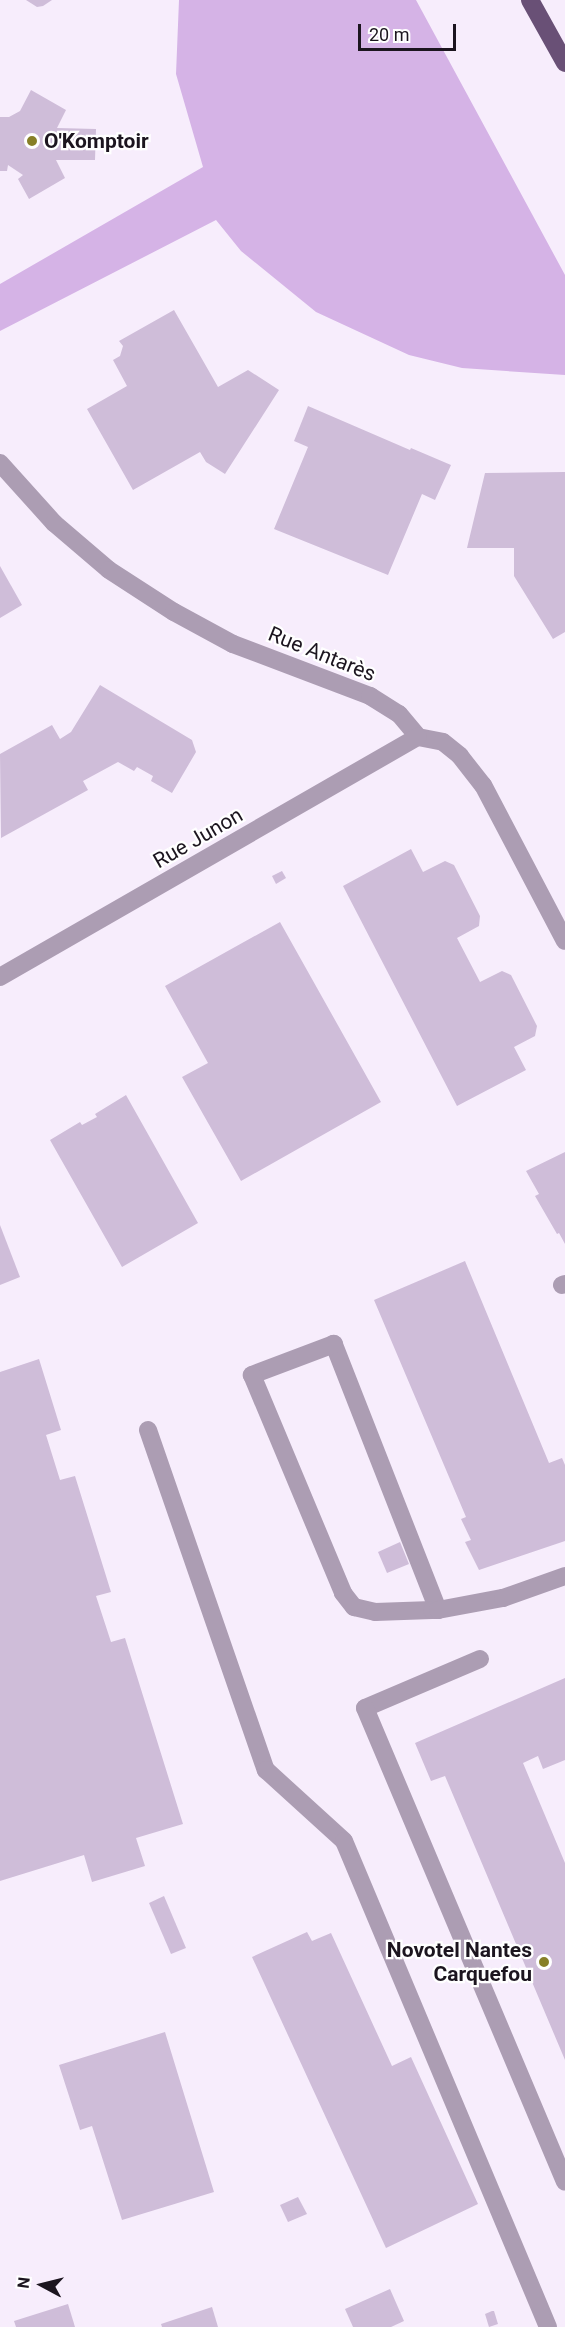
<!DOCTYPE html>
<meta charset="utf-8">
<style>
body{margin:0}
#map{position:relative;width:565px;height:2327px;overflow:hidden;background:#fbfbfb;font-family:Roboto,sans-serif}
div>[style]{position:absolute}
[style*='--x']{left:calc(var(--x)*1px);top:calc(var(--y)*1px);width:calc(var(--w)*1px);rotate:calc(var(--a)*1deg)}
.built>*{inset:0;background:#f7edfc}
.water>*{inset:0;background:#d5b3e6}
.building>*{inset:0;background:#cfbdd9}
.minor>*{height:18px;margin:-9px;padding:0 9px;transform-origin:9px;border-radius:9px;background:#ac9db3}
.major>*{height:18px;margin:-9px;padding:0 9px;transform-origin:9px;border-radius:9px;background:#695076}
.dots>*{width:16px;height:16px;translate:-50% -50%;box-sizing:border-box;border:3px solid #fff;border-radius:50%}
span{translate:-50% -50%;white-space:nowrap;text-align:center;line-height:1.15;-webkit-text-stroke:4.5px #fff;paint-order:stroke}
.poi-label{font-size:21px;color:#1c151f;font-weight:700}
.left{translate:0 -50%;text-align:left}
.right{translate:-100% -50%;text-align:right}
.street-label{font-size:21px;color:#1c151f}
.north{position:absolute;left:12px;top:2255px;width:60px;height:60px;-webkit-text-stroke:4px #fff;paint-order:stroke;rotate:277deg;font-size:16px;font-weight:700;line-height:24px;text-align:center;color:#1c151f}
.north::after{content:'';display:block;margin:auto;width:21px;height:27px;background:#1c151f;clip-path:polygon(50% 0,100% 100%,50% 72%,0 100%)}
.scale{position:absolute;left:358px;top:24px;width:98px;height:27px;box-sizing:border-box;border:3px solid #1c151f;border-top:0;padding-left:8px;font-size:18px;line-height:21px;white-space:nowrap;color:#1c151f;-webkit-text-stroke:4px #fff;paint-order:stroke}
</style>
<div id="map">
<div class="built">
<div style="clip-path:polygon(0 0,565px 0,565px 2327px,0 2327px)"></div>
</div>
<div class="water">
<div style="clip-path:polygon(179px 0,416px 0,565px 275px,565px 375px,462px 368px,409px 355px,316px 312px,241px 251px,216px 220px,0 331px,0 284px,203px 167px,176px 74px)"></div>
</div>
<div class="building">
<div style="clip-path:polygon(26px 0,52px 0,43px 6px,37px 7px)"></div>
<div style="clip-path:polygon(31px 90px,66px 110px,57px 128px,96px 129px,95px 160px,56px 160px,65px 178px,29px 199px,18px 179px,23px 175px,8px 165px,7px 171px,0 171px,0 117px,9px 117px,20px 111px)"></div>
<div style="clip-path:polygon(174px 310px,218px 387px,248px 370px,279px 390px,225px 474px,206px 462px,200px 452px,133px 490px,87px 409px,127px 386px,113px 360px,120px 356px,123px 346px,119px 341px)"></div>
<div style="clip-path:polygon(308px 406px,410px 450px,411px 448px,451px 465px,435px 500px,422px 494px,388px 575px,274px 529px,308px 447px,294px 441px)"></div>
<div style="clip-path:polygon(565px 472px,565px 632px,553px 639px,514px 576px,514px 548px,467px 548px,485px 473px)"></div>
<div style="clip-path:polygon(0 566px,22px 605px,0 618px)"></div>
<div style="clip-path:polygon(100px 685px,192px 740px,196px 752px,172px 793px,151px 781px,153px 776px,137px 767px,134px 771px,118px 762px,83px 781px,88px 790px,1px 838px,0 754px,52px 725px,60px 739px,71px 732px)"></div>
<div style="clip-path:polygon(411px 849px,423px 872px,445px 861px,454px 865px,480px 916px,479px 926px,457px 938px,480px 982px,502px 971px,511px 975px,537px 1026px,535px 1036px,514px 1047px,526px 1070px,457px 1106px,343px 886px)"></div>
<div style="clip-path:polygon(282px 871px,286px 878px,276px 884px,272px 876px)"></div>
<div style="clip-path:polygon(280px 922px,381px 1102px,241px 1181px,182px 1077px,208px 1063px,165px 986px)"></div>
<div style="clip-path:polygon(126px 1095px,198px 1223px,122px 1267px,50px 1140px,80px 1122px,82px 1125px,97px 1117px,95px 1114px)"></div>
<div style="clip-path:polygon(565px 1152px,565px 1244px,559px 1233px,557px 1234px,535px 1196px,539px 1194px,526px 1171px)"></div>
<div style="clip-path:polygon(0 1225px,20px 1277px,0 1285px)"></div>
<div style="clip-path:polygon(465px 1261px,549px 1463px,562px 1458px,565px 1465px,565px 1541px,479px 1570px,465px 1542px,471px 1540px,461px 1519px,466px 1517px,374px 1300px)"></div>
<div style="clip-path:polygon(39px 1359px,61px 1430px,46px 1435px,60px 1480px,75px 1476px,111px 1592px,96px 1596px,111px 1642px,125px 1638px,183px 1824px,136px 1838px,145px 1866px,92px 1882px,84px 1855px,0 1881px,0 1372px)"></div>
<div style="clip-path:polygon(400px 1542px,409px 1564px,387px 1573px,378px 1552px)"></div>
<div style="clip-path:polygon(565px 1678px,565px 1760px,543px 1769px,538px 1756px,523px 1763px,565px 1863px,565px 2060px,445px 1776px,431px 1781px,415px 1743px)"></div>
<div style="clip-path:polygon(164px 1896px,186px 1948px,171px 1954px,149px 1903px)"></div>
<div style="clip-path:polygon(307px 1932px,312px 1941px,331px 1933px,392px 2066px,411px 2057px,478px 2204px,386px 2248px,252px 1957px)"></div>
<div style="clip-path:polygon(165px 2032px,214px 2192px,122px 2220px,92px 2126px,80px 2130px,59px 2065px)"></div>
<div style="clip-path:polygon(298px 2197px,307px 2214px,288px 2222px,280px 2205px)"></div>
<div style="clip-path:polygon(390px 2289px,404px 2321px,391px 2327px,353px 2327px,345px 2309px)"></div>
<div style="clip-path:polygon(68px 2304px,75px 2327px,16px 2327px,14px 2321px)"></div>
<div style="clip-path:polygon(212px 2307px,218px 2327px,162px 2327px,161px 2324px)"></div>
<div style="clip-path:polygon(492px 2311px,494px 2311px,498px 2324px,489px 2327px,485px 2314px)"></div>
</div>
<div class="minor">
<div style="--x:0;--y:463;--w:81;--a:48"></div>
<div style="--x:54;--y:523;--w:72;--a:40.5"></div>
<div style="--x:109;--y:570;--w:77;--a:32.9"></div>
<div style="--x:174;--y:612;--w:67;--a:28.5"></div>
<div style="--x:233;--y:644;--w:147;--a:20.8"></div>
<div style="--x:370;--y:696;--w:34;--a:32"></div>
<div style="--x:399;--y:714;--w:30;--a:50"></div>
<div style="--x:418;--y:737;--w:25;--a:11"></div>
<div style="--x:443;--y:742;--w:22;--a:39"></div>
<div style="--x:460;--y:756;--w:37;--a:52"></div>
<div style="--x:483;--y:785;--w:176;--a:62.3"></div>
<div style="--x:0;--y:977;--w:482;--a:-29.9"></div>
<div style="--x:562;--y:1285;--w:3;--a:-18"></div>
<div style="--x:148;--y:1430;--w:360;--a:70.9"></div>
<div style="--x:266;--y:1770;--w:105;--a:42.3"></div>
<div style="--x:344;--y:1841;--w:527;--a:67.23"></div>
<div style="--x:438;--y:1610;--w:286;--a:-111.4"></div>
<div style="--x:334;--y:1344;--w:88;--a:159.3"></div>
<div style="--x:252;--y:1375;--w:236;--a:67.3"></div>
<div style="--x:343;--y:1593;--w:18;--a:52"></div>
<div style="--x:354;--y:1607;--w:22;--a:13"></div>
<div style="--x:375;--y:1612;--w:57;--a:-2"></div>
<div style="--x:432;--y:1610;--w:6;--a:0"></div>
<div style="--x:438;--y:1610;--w:66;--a:-10.5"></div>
<div style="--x:503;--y:1598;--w:66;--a:-19.5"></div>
<div style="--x:480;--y:1659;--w:125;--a:156.9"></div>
<div style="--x:365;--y:1708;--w:514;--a:67.12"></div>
</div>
<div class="major">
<div style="--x:530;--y:0;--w:72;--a:60.9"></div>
</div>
<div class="dots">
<div style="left:32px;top:141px;background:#877f27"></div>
<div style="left:544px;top:1962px;background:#877f27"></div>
</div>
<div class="poi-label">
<span class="left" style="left:44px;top:141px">O'Komptoir</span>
<span class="right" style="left:532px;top:1962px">Novotel Nantes<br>Carquefou</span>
</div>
<div class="street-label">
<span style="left:322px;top:654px;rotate:22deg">Rue Antarès</span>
<span style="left:198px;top:838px;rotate:-30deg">Rue Junon</span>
</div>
<div class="north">N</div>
<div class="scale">20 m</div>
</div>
